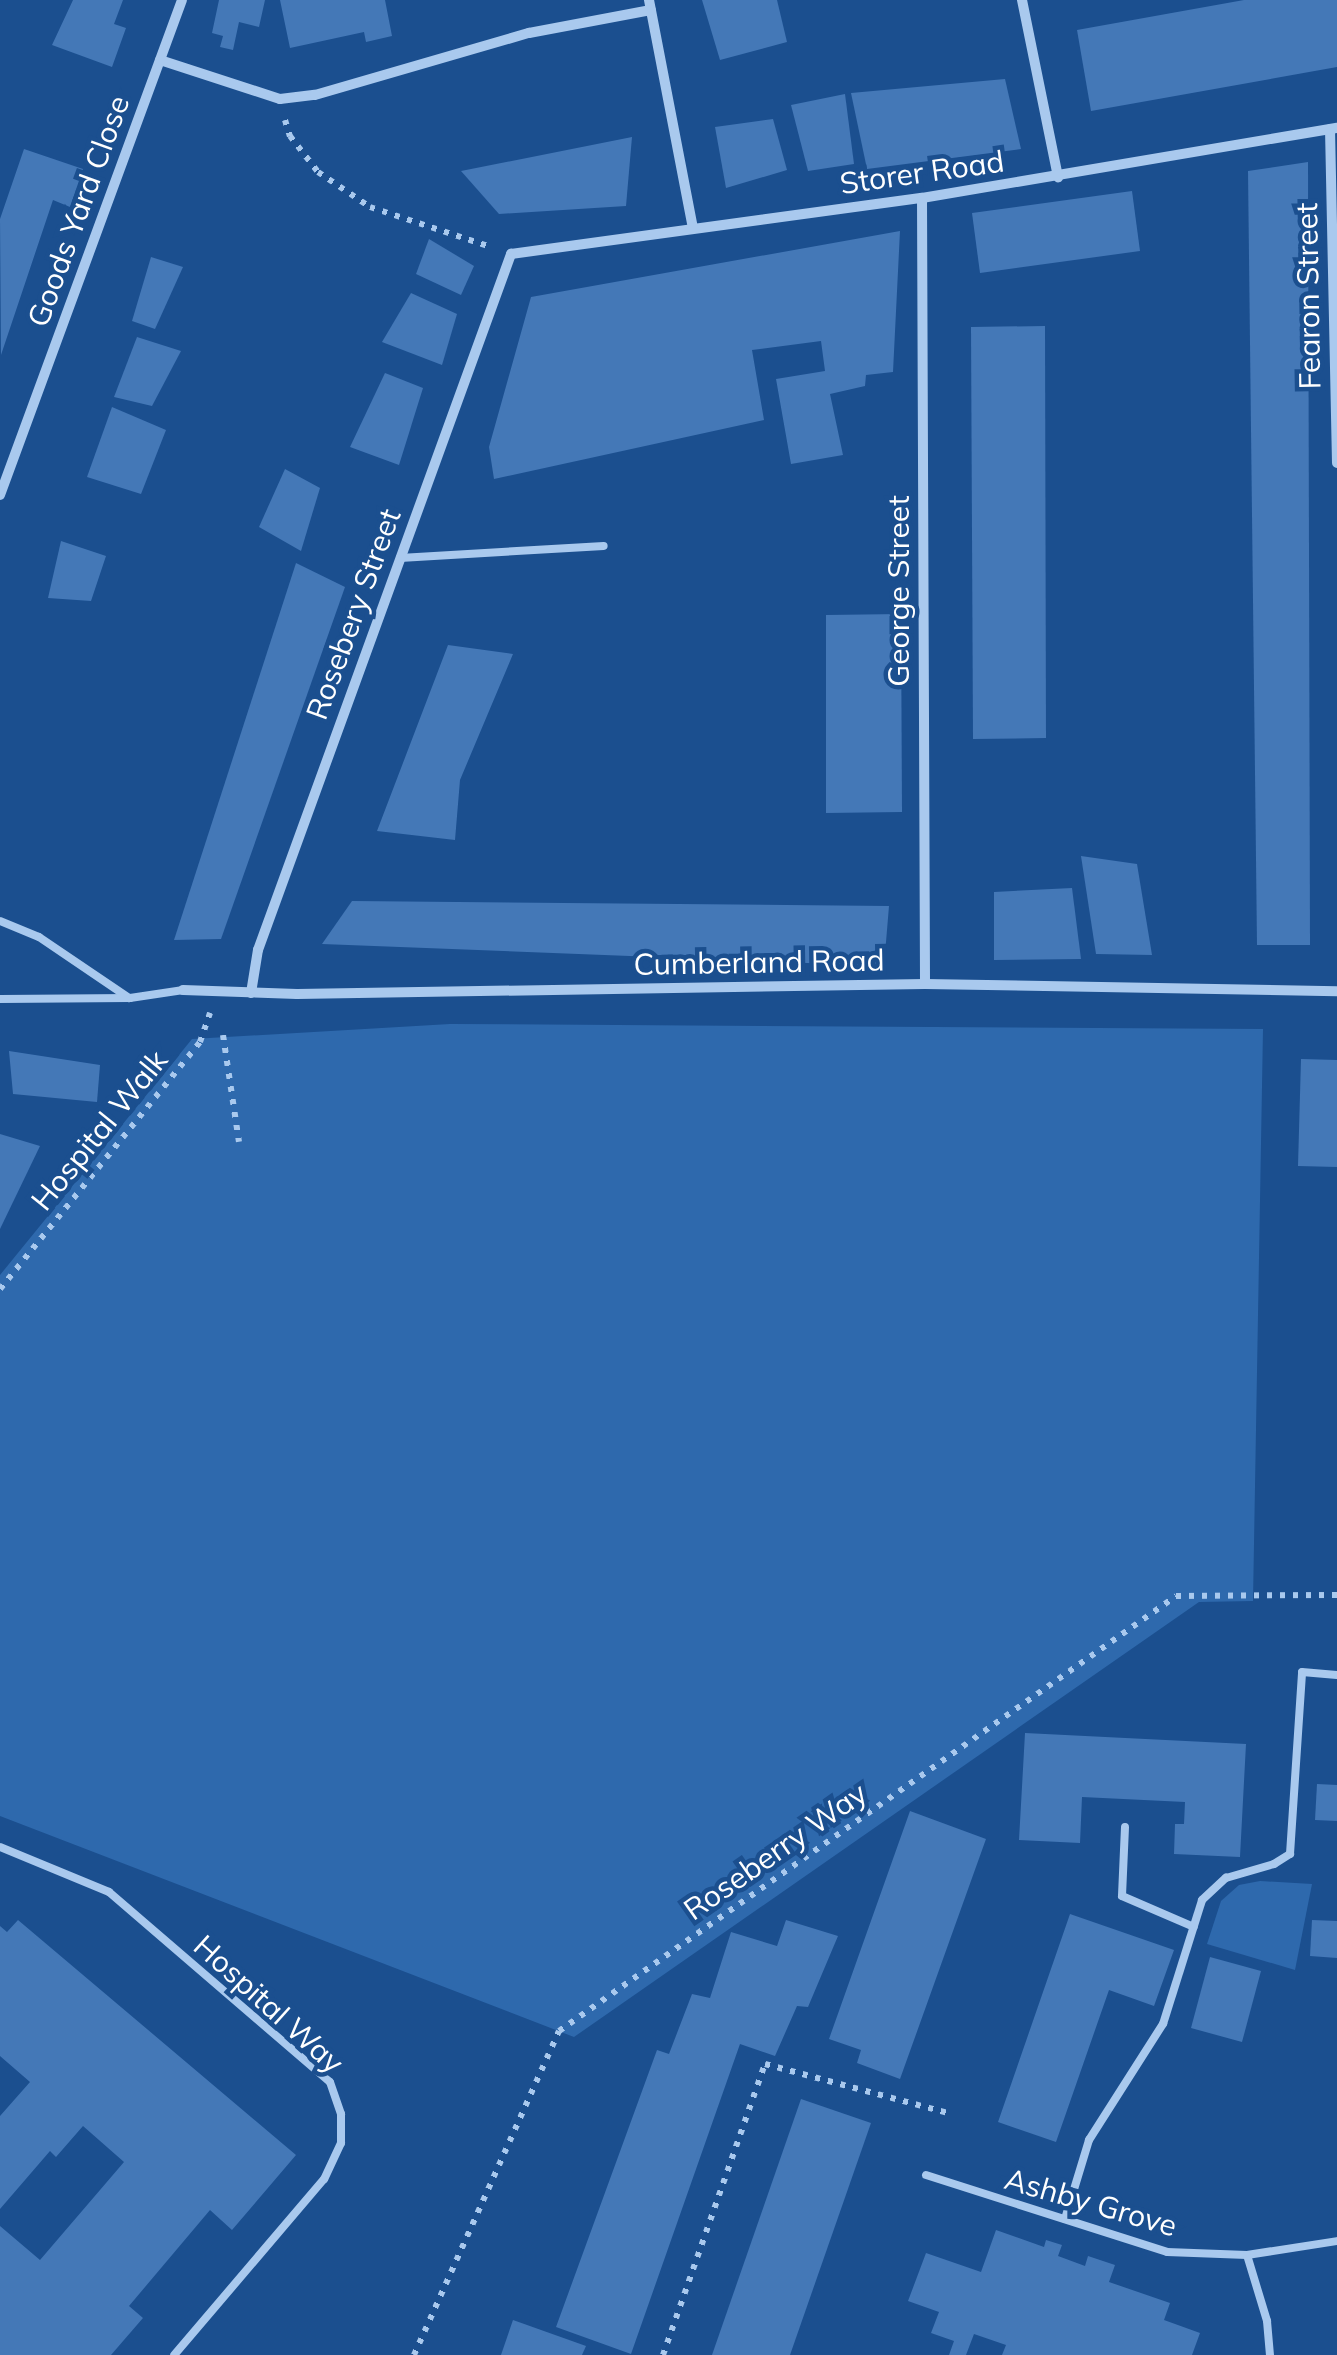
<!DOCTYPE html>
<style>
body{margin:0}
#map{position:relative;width:1337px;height:2355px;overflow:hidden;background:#1b4f8f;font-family:Mulish,sans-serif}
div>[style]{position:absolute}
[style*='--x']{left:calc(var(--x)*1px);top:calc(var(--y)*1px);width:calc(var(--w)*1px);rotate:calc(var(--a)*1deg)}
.green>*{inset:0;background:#2e69ad}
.building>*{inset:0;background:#4478b7}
.path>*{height:6px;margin-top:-3px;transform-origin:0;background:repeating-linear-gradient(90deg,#a9c9ee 0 5px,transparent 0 13px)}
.lane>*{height:8px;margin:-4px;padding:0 4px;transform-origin:4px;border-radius:4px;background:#a9c9ee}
.street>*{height:10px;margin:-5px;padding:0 5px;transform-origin:5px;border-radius:5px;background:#a9c9ee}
span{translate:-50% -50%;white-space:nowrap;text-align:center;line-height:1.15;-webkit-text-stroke:9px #1b4f8f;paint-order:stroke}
.street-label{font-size:30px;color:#fff}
</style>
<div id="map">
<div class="green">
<div style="clip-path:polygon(450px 1024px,1263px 1029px,1253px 1601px,1199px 1602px,574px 2037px,0 1816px,0 1275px,192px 1039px)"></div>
<div style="clip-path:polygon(1260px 1881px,1312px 1884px,1295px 1970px,1207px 1944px,1221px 1901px,1239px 1885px)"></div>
</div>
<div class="building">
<div style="clip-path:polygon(73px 0,123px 0,114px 24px,126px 28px,112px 67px,52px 45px)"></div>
<div style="clip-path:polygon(219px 0,265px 0,259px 27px,239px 22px,233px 50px,220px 47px,223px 36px,212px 33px)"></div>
<div style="clip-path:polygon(280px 0,385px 0,392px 36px,366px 42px,364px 32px,290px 48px)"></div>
<div style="clip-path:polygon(702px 0,777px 0,787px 42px,720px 60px)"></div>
<div style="clip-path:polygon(1244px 0,1337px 0,1337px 67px,1091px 111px,1077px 30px)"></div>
<div style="clip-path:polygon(1005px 79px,1021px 149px,867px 169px,851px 93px)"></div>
<div style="clip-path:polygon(845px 94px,854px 164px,808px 171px,791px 105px)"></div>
<div style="clip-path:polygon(773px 119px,787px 170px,726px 188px,715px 127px)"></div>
<div style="clip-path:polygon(632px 137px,626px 206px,499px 214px,461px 171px)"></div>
<div style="clip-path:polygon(24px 149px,83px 169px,70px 207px,53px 200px,1px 355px,0 219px)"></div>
<div style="clip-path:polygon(1308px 162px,1310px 945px,1257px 945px,1248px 171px)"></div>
<div style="clip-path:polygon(1132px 191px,1140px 251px,980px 273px,972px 213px)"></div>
<div style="clip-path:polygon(900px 231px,893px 372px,866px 375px,865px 386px,830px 394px,843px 455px,791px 464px,776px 379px,825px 371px,821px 341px,752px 350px,764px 420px,494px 479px,489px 447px,531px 297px)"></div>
<div style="clip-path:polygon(429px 239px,474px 266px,461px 295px,416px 274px)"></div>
<div style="clip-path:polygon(151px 257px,183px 267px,155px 329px,132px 321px)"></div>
<div style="clip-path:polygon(411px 293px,457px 314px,442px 365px,382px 342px)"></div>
<div style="clip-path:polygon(1045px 326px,1046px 738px,973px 739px,971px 327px)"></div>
<div style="clip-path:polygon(137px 337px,181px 351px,152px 406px,114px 397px)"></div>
<div style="clip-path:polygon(385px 373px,423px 388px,399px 465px,350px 447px)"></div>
<div style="clip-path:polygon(112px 407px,166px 430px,141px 494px,87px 477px)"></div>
<div style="clip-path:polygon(285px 469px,320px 488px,301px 551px,259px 527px)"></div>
<div style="clip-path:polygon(61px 541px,106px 556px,91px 601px,48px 598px)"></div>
<div style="clip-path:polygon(296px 563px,345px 587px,221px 939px,174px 940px)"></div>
<div style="clip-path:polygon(901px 614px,902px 812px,826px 813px,826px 615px)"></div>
<div style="clip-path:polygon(448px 645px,513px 654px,460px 780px,455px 840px,377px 831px)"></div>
<div style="clip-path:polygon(1081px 856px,1137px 864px,1152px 955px,1096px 954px)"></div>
<div style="clip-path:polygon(1072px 888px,1081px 959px,994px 960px,994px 892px)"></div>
<div style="clip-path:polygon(352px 901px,889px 906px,884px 966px,322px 944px)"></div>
<div style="clip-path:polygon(9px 1051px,100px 1065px,97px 1102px,13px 1094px)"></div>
<div style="clip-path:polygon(1301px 1059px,1337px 1060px,1337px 1167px,1298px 1166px)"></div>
<div style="clip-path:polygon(0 1134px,40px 1146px,0 1229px)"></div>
<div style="clip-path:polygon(1025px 1733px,1246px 1744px,1240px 1857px,1174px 1854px,1175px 1824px,1184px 1824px,1185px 1802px,1082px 1797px,1080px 1843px,1019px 1840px)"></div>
<div style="clip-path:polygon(1317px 1784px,1337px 1785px,1337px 1821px,1315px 1820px)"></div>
<div style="clip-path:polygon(910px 1811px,986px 1839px,900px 2079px,857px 2063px,861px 2050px,829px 2039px)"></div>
<div style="clip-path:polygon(1070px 1914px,1174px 1950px,1154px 2006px,1109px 1990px,1056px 2142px,998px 2122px)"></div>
<div style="clip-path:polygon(18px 1920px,296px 2155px,232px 2230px,210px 2210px,129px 2306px,143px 2318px,111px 2355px,0 2355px,0 2226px,40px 2260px,124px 2162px,83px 2126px,56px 2157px,50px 2151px,0 2209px,0 2116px,30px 2082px,0 2056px,0 1926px,7px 1932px)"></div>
<div style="clip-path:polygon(786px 1920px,838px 1936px,808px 2007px,797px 2006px,775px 2056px,740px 2044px,631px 2354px,556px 2327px,657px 2050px,669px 2054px,692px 1994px,710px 1998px,731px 1932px,777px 1946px)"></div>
<div style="clip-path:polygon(1312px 1920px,1337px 1921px,1337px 1958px,1310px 1956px)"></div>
<div style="clip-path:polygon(1210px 1957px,1261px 1971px,1242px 2042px,1191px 2028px)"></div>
<div style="clip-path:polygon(801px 2099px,871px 2123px,790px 2355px,712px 2355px)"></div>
<div style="clip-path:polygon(996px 2230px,1044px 2247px,1046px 2240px,1062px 2245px,1058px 2256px,1085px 2266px,1088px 2256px,1115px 2265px,1109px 2282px,1170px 2303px,1164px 2320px,1200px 2333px,1192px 2355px,1002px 2355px,1006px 2345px,974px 2334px,966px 2355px,949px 2355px,954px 2341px,931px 2333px,939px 2312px,908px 2301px,926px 2253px,981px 2272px)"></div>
<div style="clip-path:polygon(513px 2320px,586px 2346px,582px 2355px,501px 2355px)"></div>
</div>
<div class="path">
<div style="--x:285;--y:120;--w:17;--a:73"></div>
<div style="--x:290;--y:136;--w:46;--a:52.1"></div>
<div style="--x:318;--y:172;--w:63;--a:33.9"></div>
<div style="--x:370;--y:207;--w:127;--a:18.3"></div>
<div style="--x:223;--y:1035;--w:108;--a:81.5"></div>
<div style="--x:0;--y:1289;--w:318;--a:-51"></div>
<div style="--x:200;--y:1042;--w:31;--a:-71"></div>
<div style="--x:414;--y:2355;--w:355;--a:-65.9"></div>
<div style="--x:559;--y:2031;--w:755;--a:-35.18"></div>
<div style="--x:1176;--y:1596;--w:161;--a:-0.4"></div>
<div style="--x:663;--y:2355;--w:308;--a:-70.7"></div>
<div style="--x:765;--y:2064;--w:189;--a:15"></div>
</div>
<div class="lane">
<div style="--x:400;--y:558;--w:204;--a:-3.4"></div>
<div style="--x:0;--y:921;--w:42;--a:22.3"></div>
<div style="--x:39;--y:937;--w:109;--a:34.1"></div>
<div style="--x:0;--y:999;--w:130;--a:-0.4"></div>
<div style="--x:130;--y:998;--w:54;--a:-8.6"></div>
<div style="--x:1125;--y:1827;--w:69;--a:92.5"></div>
<div style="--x:1122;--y:1896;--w:78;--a:23.3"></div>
<div style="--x:0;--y:1847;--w:118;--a:22.4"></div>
<div style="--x:109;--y:1892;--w:291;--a:40.7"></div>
<div style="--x:330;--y:2082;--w:34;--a:71"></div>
<div style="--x:341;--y:2114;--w:29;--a:90"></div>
<div style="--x:341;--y:2143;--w:40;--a:115"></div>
<div style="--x:324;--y:2179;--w:231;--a:130.4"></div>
<div style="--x:926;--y:2175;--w:253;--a:17.7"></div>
<div style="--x:1167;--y:2252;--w:80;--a:2.1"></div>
<div style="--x:1247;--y:2255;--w:91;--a:-8.8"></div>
<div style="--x:1065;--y:2219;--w:83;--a:-73.1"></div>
<div style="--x:1089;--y:2140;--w:138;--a:-57.5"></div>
<div style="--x:1163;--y:2024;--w:130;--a:-72.5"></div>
<div style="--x:1202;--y:1900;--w:33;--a:-43"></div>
<div style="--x:1226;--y:1878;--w:50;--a:-16.3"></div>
<div style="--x:1274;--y:1864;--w:19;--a:-32"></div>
<div style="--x:1290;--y:1854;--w:182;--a:-86.2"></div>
<div style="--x:1302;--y:1672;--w:35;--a:5"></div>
<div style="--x:1247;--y:2255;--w:69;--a:73.1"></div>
<div style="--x:1267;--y:2321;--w:34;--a:85"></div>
</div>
<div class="street">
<div style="--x:649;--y:0;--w:232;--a:79.1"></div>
<div style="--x:1022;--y:0;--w:181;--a:78.5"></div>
<div style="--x:160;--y:60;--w:126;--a:18"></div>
<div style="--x:280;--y:99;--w:35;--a:-7"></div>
<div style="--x:315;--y:95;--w:223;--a:-16.2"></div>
<div style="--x:529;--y:33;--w:124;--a:-10.7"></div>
<div style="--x:1330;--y:129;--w:334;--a:88.8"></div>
<div style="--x:922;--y:198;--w:786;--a:89.78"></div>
<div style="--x:0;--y:495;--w:527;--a:-69.81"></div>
<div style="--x:183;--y:990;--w:114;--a:2"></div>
<div style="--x:297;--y:994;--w:628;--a:-0.91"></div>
<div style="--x:925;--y:984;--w:412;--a:1"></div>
<div style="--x:251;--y:993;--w:44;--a:-80.8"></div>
<div style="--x:258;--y:950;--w:741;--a:-70.02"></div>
<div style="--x:511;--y:254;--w:415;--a:-7.8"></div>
<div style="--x:922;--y:198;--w:421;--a:-9.6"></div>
</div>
<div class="street-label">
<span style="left:922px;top:172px;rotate:-8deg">Storer Road</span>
<span style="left:78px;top:211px;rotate:-70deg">Goods Yard Close</span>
<span style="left:1308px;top:296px;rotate:-91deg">Fearon Street</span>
<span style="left:898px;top:591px;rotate:-90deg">George Street</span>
<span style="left:353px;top:614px;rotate:-70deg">Rosebery Street</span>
<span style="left:759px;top:962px;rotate:-1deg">Cumberland Road</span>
<span style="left:99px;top:1130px;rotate:-51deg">Hospital Walk</span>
<span style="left:775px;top:1851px;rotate:-35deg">Roseberry Way</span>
<span style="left:269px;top:2004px;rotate:42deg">Hospital Way</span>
<span style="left:1091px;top:2202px;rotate:16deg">Ashby Grove</span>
</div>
</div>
